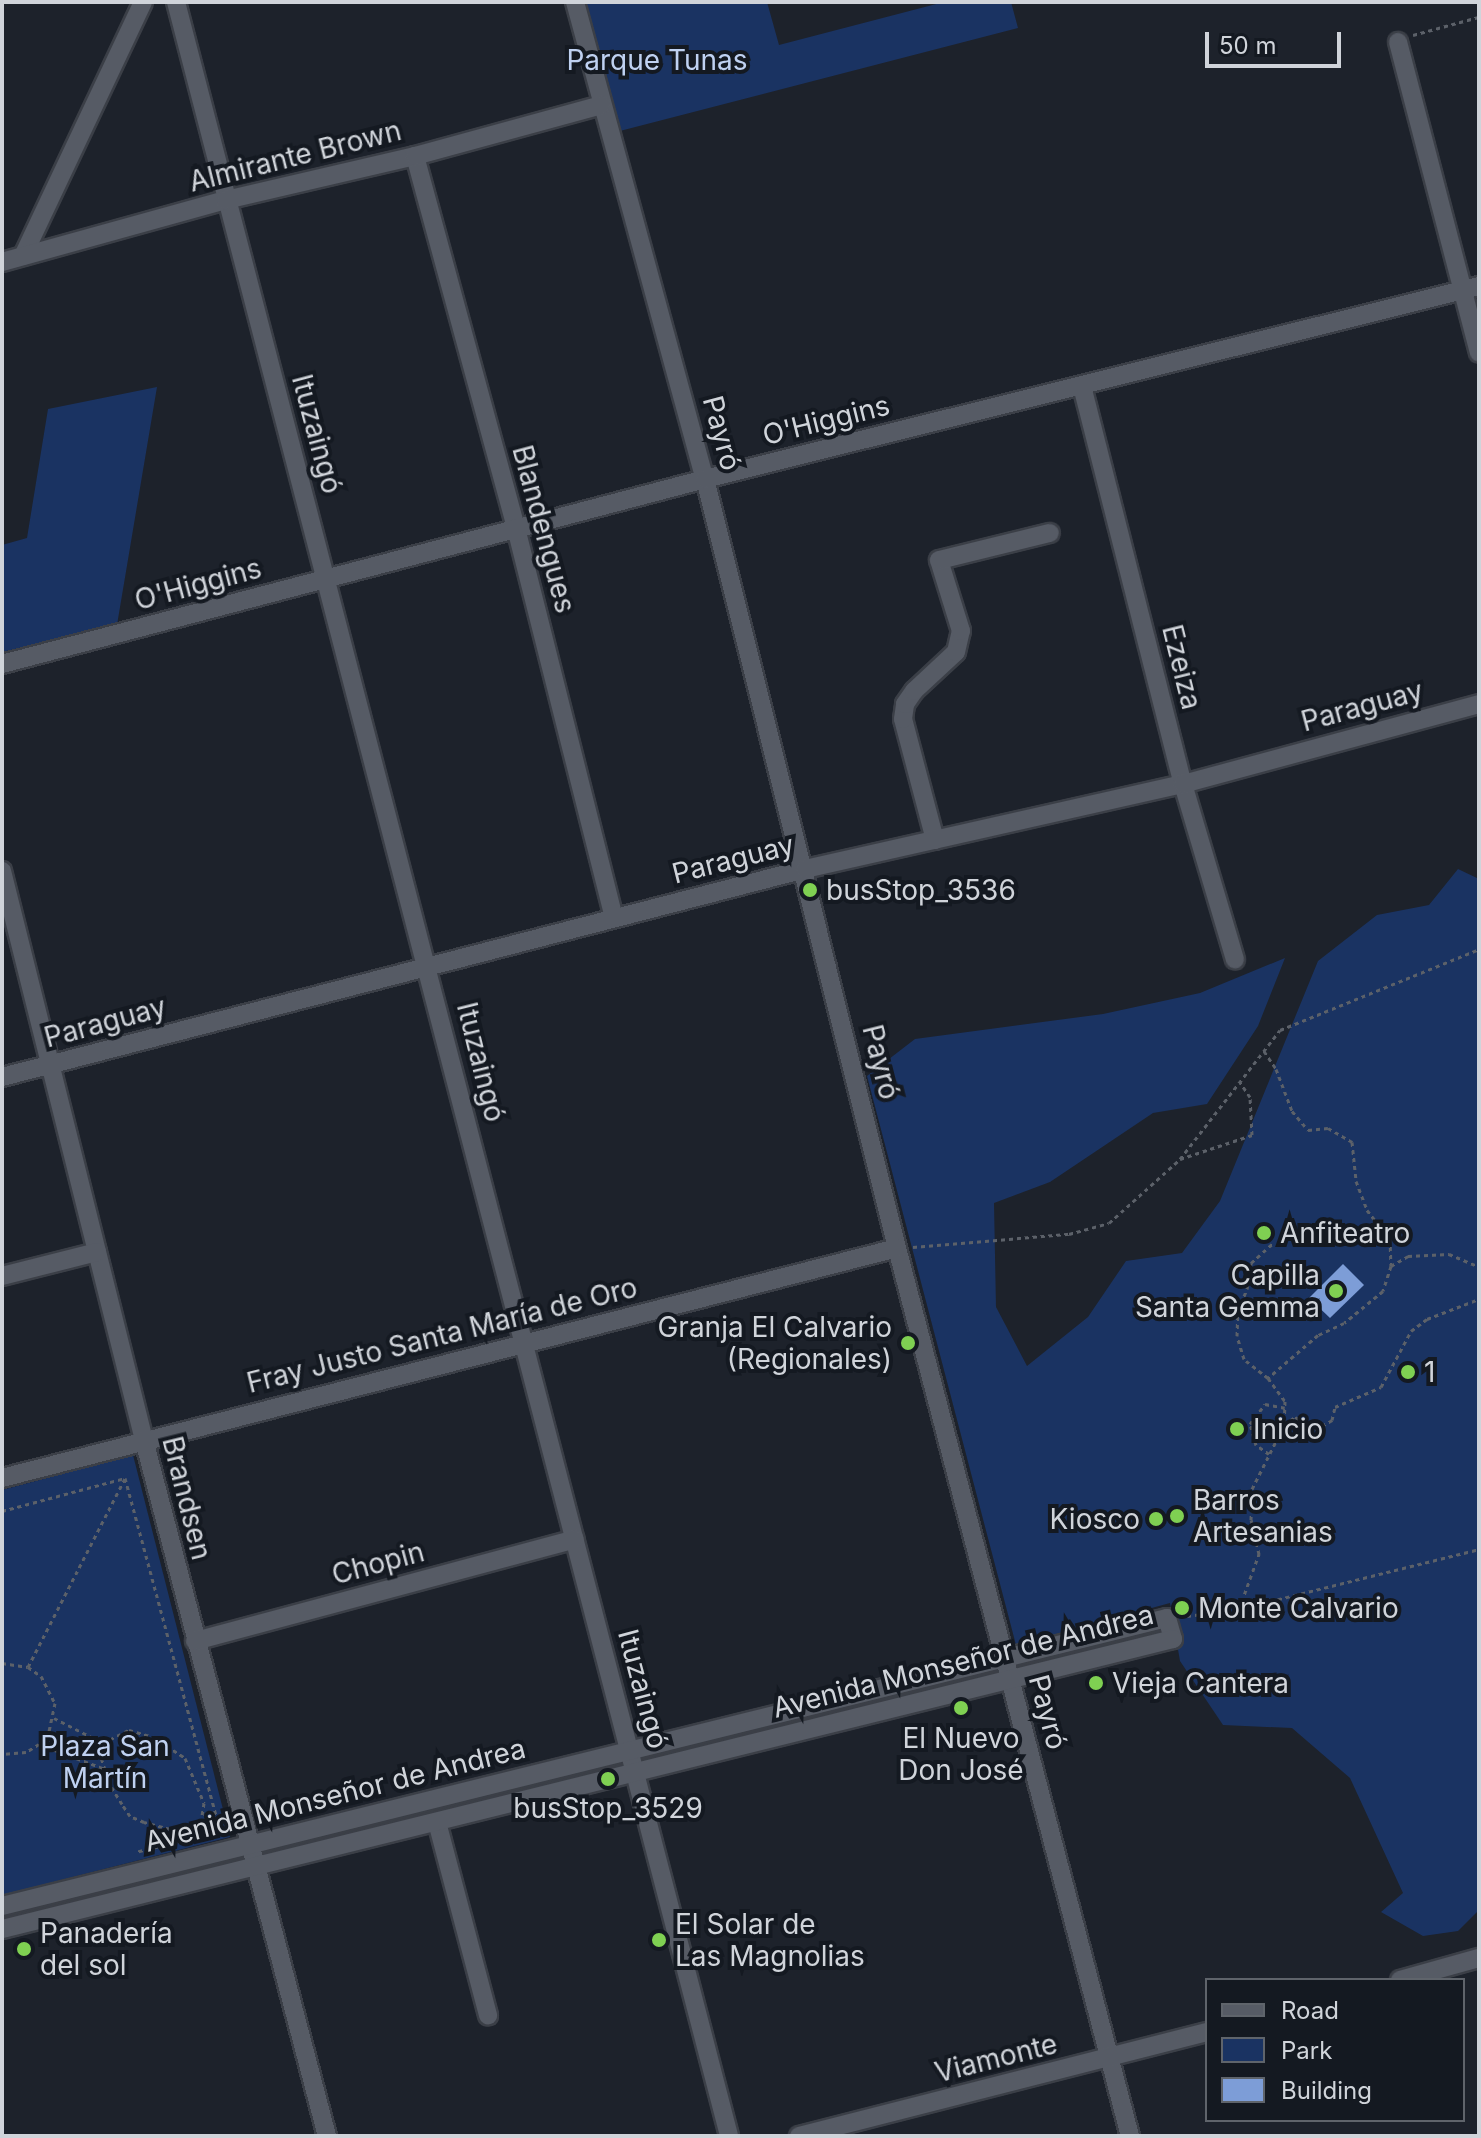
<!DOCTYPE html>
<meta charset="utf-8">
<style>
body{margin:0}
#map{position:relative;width:1481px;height:2138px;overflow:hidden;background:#1d222b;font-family:Inter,sans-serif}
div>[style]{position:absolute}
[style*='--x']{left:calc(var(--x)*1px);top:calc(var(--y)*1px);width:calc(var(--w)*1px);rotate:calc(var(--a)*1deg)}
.green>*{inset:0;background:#1a3362}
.building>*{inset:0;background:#7d9dd7}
.path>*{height:3px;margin-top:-1.5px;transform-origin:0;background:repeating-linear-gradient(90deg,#5c6169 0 4px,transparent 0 8px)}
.roads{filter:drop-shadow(2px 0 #3b3f47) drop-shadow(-2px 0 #3b3f47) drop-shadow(0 2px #3b3f47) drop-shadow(0 -2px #3b3f47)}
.minor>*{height:18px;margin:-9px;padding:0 9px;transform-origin:9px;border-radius:9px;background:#565b65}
.dots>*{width:22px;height:22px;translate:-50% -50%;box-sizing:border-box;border:4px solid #141921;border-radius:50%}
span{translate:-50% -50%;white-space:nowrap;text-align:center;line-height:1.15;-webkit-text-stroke:8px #141921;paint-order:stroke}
.park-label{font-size:28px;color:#bfd1f1}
.street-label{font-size:28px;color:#d0d4da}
.poi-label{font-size:28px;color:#d0d4da}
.left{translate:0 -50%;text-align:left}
.right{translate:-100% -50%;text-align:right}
.frame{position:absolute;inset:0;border:4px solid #d0d4da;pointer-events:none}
.legend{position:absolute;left:1205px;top:1978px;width:260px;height:144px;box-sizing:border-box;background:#141921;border:2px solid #5f646b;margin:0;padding:10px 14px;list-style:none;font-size:24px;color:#d0d4da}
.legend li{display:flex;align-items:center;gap:16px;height:40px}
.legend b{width:40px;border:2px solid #5f646b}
.scale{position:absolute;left:1205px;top:32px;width:136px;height:36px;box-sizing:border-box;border:4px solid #d0d4da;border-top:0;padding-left:10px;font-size:24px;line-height:28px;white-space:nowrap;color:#d0d4da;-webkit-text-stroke:6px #141921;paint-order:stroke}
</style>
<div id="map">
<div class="green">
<div style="clip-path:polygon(582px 2px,767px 2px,779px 45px,944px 2px,1011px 2px,1018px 28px,616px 132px)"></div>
<div style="clip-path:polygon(157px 387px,117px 625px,2px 652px,2px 545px,27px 538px,48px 409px)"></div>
<div style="clip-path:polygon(1458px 869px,1479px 879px,1479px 1910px,1458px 1931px,1423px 1936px,1381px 1912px,1403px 1893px,1350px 1778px,1292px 1728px,1223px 1725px,1180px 1661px,1170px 1603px,1016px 1645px,867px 1076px,915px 1039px,1103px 1014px,1200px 993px,1285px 958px,1258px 1026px,1207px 1104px,1153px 1113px,1050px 1182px,994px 1203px,996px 1307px,1027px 1366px,1088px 1317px,1126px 1261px,1182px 1253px,1220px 1201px,1318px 961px,1377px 915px,1429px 905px)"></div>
<div style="clip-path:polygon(133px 1455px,230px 1837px,2px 1895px,2px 1490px)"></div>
</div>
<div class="building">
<div style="clip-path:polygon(1343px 1264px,1364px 1285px,1330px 1318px,1309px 1298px)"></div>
</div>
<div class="path">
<div style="--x:1413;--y:35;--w:68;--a:-15.3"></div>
<div style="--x:1264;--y:1051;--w:22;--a:56"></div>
<div style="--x:1276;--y:1069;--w:45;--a:69.1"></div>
<div style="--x:1292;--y:1111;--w:25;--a:50"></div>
<div style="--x:1308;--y:1130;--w:20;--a:-6"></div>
<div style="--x:1328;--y:1128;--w:28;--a:30"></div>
<div style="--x:1352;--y:1142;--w:39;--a:84"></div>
<div style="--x:1356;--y:1181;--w:31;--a:69"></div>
<div style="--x:1367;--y:1210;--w:37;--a:52"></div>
<div style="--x:1390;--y:1239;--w:27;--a:88"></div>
<div style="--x:1391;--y:1266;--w:26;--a:108"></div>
<div style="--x:1383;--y:1291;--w:50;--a:140.6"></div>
<div style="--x:1344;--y:1323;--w:29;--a:155"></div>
<div style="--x:1318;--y:1335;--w:66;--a:139.3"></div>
<div style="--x:1268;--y:1378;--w:29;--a:54"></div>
<div style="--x:1285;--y:1401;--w:24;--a:92"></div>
<div style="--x:1180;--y:1159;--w:76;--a:-18.4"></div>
<div style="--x:1252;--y:1135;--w:38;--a:-93"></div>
<div style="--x:1250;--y:1097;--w:18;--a:-124"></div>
<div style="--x:913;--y:1247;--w:157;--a:-4.8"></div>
<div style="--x:1069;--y:1234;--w:41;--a:-15.4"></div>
<div style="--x:1109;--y:1223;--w:96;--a:-42"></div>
<div style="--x:1180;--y:1159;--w:163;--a:-52.2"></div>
<div style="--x:1280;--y:1030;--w:215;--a:-22.1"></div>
<div style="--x:1391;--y:1266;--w:20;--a:-30"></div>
<div style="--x:1408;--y:1256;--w:41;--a:-2.8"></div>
<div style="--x:1449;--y:1254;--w:33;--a:23"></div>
<div style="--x:1268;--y:1378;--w:31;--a:-142"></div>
<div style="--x:1244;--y:1359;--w:24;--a:-107"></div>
<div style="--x:1237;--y:1336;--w:25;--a:-88"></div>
<div style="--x:1238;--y:1311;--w:24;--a:-68"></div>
<div style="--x:1247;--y:1289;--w:26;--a:-81"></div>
<div style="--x:1251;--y:1263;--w:30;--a:-42"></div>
<div style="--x:1269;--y:1454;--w:16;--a:-145"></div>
<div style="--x:1256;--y:1445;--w:22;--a:-106"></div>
<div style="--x:1250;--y:1424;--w:25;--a:-53"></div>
<div style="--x:1265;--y:1404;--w:20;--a:11"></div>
<div style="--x:125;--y:1478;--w:366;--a:74.9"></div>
<div style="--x:220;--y:1831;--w:87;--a:166"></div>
<div style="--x:2;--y:1511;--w:127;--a:-15"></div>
<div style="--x:1239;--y:1609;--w:59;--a:-70"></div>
<div style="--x:1259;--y:1554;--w:35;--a:-103"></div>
<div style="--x:1251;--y:1520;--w:31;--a:-88"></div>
<div style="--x:1252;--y:1489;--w:72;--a:-63.4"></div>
<div style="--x:1284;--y:1425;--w:14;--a:-36"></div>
<div style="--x:1295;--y:1417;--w:24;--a:33"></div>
<div style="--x:1315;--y:1430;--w:20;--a:-30"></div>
<div style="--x:1332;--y:1420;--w:13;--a:-77"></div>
<div style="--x:1335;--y:1407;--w:50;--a:-23.5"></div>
<div style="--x:1381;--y:1387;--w:64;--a:-61.8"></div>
<div style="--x:1411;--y:1331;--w:20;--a:-37"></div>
<div style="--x:1427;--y:1319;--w:56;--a:-21"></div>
<div style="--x:1187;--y:1616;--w:52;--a:-7.7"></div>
<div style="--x:1239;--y:1609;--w:247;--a:-14"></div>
<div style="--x:2;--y:1663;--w:26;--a:9"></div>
<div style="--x:28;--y:1667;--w:16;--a:35"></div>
<div style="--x:41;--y:1676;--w:30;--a:63"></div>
<div style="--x:55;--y:1703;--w:30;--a:102"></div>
<div style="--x:49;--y:1732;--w:16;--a:130"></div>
<div style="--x:39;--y:1744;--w:15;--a:148"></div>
<div style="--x:26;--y:1752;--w:24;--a:175"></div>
<div style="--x:28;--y:1667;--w:212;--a:-62.8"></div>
<div style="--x:54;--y:1718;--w:55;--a:27"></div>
<div style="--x:129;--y:1730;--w:25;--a:16"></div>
<div style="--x:153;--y:1737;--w:38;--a:33"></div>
<div style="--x:185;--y:1758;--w:49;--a:67.1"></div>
<div style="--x:204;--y:1803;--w:19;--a:99"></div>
<div style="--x:201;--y:1822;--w:9;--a:122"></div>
<div style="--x:196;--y:1830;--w:26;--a:-178"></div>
<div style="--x:170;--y:1829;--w:27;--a:-165"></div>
<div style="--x:144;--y:1822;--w:15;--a:-157"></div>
<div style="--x:130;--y:1816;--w:14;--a:-124"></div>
<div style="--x:122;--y:1804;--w:22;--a:-122"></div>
<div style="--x:110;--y:1785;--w:33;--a:-108"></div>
<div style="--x:100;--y:1754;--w:11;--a:-75"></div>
<div style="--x:103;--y:1743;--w:29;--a:-27"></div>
<div style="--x:39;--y:1744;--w:71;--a:20.7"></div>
<div style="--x:202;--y:1821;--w:20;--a:27"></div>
</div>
<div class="roads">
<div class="minor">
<div style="--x:176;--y:2;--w:2204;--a:75.47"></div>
<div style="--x:575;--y:2;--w:494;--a:74.8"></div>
<div style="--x:705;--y:479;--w:793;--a:75.98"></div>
<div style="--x:897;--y:1248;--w:918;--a:75.3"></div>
<div style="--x:1398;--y:42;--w:321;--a:75.4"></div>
<div style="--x:415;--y:156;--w:385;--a:74.8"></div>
<div style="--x:516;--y:528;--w:402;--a:75.9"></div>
<div style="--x:23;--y:256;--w:281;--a:-64.7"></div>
<div style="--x:2;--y:262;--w:232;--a:-15.5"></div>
<div style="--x:226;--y:200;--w:194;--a:-13.1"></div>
<div style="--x:415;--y:156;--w:193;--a:-15.3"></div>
<div style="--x:1082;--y:386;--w:411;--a:75.8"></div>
<div style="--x:1183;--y:784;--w:183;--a:73.5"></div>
<div style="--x:2;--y:664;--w:727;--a:-14.74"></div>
<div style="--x:705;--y:479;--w:798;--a:-14"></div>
<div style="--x:935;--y:840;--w:125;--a:-104.8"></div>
<div style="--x:903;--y:719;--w:15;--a:-82"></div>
<div style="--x:905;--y:704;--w:16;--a:-55"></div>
<div style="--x:914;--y:691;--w:57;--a:-42.9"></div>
<div style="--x:956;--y:652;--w:22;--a:-77"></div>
<div style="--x:961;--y:631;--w:74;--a:-107.2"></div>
<div style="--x:939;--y:560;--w:114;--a:-13.7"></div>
<div style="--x:2;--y:871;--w:586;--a:75.99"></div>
<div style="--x:144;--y:1440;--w:720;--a:75.27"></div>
<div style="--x:2;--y:1077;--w:830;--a:-14.52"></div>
<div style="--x:805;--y:869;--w:387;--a:-12.7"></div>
<div style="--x:1183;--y:784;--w:307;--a:-15.1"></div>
<div style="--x:2;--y:1276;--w:98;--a:-14.2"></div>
<div style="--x:2;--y:1478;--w:924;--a:-14.41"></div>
<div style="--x:195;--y:1641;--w:393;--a:-15"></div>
<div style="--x:437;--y:1822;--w:200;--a:75.2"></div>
<div style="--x:2;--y:1906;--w:1200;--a:-13.89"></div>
<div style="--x:1167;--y:1618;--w:22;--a:74"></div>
<div style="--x:1173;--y:1639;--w:1206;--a:166.09"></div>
<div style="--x:1400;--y:1980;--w:82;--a:-15.6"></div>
<div style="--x:799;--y:2136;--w:421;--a:-14.3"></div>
</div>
</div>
<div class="dots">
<div style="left:810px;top:890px;background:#7fd052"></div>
<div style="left:1264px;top:1233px;background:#7fd052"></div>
<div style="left:1336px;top:1291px;background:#7fd052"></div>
<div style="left:908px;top:1343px;background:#7fd052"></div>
<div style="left:1408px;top:1372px;background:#7fd052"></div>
<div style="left:1237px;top:1429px;background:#7fd052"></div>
<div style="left:1177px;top:1516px;background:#7fd052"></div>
<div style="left:1156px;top:1519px;background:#7fd052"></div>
<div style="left:1182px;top:1608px;background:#7fd052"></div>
<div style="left:1096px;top:1683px;background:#7fd052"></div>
<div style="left:961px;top:1708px;background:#7fd052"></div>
<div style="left:608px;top:1779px;background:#7fd052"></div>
<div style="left:659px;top:1940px;background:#7fd052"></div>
<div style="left:24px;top:1949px;background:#7fd052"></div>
</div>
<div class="park-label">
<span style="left:657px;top:60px">Parque Tunas</span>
<span style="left:105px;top:1762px">Plaza San<br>Martín</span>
</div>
<div class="street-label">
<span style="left:295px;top:156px;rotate:-14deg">Almirante Brown</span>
<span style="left:826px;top:420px;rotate:-14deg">O'Higgins</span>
<span style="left:722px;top:433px;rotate:75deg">Payró</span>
<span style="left:317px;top:434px;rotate:75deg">Ituzaingó</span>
<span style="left:544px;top:529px;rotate:75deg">Blandengues</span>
<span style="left:198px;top:584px;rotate:-15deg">O'Higgins</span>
<span style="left:1182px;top:667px;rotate:76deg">Ezeiza</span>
<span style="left:1362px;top:706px;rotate:-15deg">Paraguay</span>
<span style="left:733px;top:859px;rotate:-14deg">Paraguay</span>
<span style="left:105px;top:1022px;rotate:-15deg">Paraguay</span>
<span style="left:481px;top:1062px;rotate:76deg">Ituzaingó</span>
<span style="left:881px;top:1062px;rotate:76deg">Payró</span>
<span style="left:442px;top:1335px;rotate:-14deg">Fray Justo Santa María de Oro</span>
<span style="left:187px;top:1498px;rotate:76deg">Brandsen</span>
<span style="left:378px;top:1563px;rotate:-15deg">Chopin</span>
<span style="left:963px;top:1661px;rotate:-14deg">Avenida Monseñor de Andrea</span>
<span style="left:643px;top:1689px;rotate:75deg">Ituzaingó</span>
<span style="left:1048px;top:1712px;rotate:75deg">Payró</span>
<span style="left:335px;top:1795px;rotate:-14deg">Avenida Monseñor de Andrea</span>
<span style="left:996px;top:2058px;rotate:-14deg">Viamonte</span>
</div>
<div class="poi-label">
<span class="left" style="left:826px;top:890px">busStop_3536</span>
<span class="left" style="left:1280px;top:1233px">Anfiteatro</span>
<span class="right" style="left:1320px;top:1291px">Capilla<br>Santa Gemma</span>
<span class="right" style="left:892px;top:1343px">Granja El Calvario<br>(Regionales)</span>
<span class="left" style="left:1424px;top:1372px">1</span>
<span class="left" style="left:1253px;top:1429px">Inicio</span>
<span class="left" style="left:1193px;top:1516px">Barros<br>Artesanias</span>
<span class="right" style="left:1140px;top:1519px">Kiosco</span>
<span class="left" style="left:1198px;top:1608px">Monte Calvario</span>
<span class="left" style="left:1112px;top:1683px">Vieja Cantera</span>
<span style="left:961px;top:1754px">El Nuevo<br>Don José</span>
<span style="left:608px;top:1808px">busStop_3529</span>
<span class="left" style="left:675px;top:1940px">El Solar de<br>Las Magnolias</span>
<span class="left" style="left:40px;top:1949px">Panadería<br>del sol</span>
</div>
<div class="frame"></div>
<ul class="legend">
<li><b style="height:10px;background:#565b65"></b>Road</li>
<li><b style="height:22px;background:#1a3362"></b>Park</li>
<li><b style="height:22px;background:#7d9dd7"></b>Building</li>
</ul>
<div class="scale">50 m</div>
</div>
